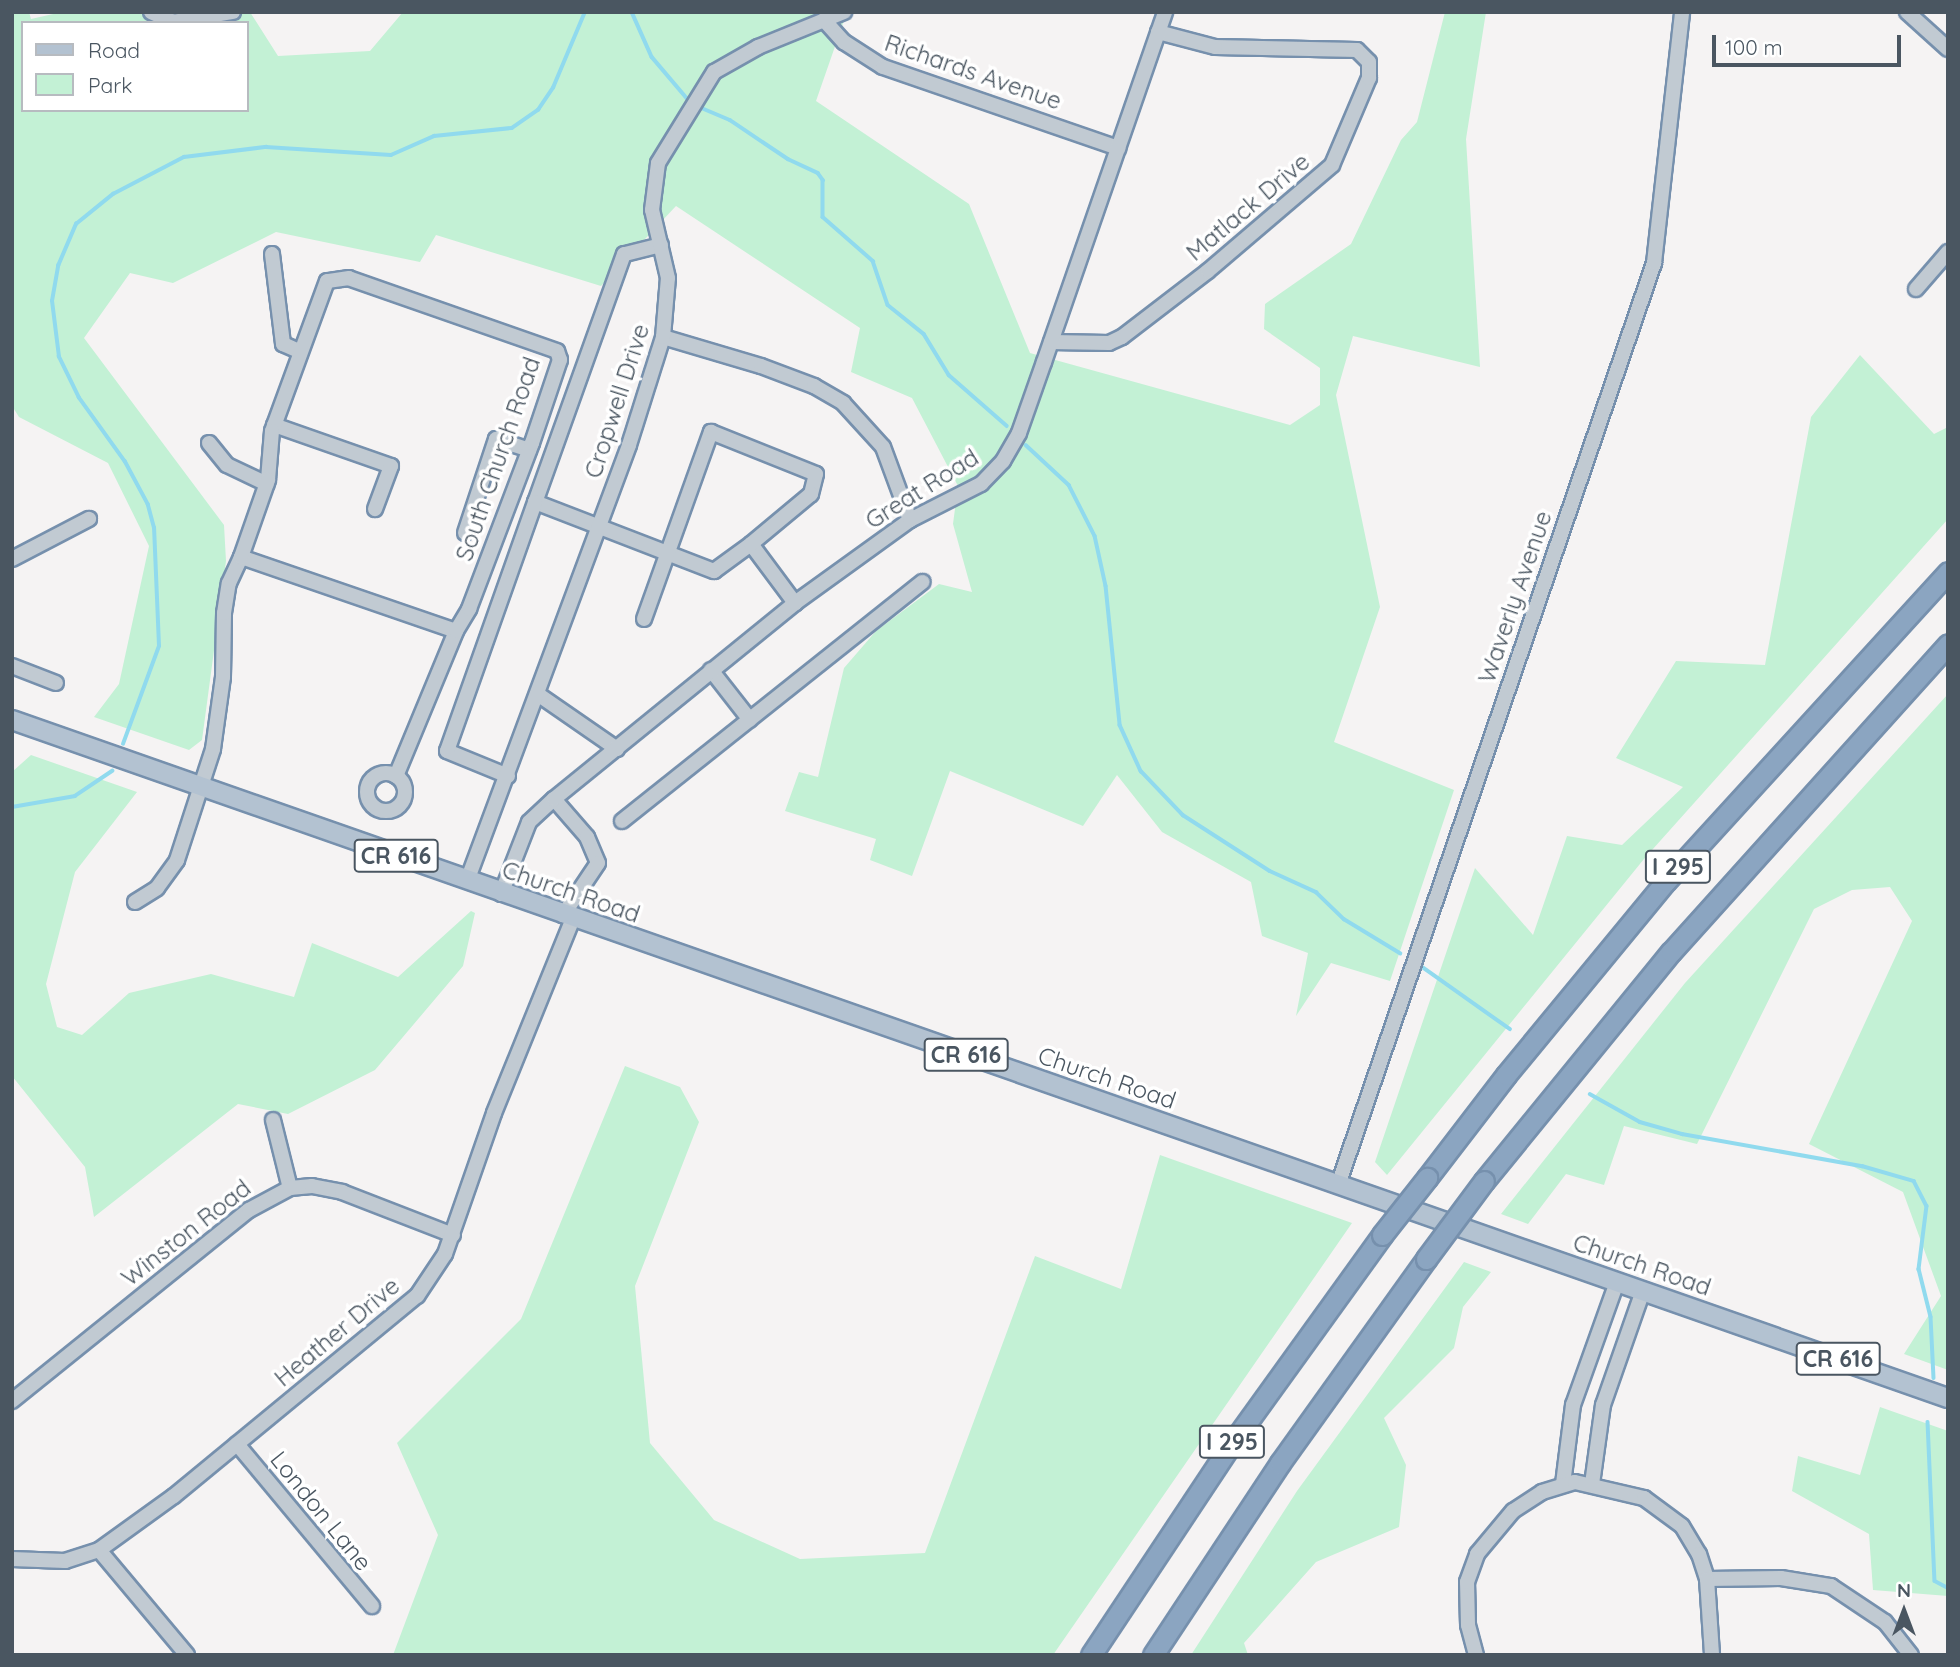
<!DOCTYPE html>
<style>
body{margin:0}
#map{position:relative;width:1960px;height:1667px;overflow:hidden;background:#f5f3f3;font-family:Quicksand,sans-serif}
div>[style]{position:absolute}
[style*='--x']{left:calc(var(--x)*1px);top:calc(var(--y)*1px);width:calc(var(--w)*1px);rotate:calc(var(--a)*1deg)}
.green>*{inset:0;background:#c3f1d5}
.stream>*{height:3.5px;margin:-1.75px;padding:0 1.75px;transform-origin:1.75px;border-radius:1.75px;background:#90daee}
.roads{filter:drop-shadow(2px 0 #7690ad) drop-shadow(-2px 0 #7690ad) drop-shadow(0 2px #7690ad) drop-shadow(0 -2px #7690ad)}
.minor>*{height:14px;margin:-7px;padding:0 7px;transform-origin:7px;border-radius:7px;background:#c1cad2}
.minor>.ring{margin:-7px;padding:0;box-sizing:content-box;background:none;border:14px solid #c1cad2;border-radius:50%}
.major>*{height:18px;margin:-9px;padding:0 9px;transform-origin:9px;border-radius:9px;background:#b3c2d1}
.highway>*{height:19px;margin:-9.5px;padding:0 9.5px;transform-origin:9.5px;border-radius:9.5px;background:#8ba5c1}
.bridges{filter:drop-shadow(2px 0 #7690ad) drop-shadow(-2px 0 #7690ad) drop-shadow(0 2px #7690ad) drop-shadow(0 -2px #7690ad)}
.highway-bridge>*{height:19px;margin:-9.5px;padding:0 9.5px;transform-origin:9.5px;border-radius:9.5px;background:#8ba5c1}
span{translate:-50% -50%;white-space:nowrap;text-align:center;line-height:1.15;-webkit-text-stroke:7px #fff;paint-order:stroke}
.shield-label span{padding:2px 5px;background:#fff;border:2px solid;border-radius:5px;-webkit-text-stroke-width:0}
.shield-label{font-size:23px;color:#4a5661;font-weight:700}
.street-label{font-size:24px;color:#4a5661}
.frame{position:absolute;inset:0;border:14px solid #4a5661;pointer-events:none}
.legend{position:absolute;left:21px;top:21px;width:228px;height:91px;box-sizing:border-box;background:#fff;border:2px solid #b7bbc0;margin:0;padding:9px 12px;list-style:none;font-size:21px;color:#4a5661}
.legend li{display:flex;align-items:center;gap:14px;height:35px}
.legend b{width:35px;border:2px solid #b7bbc0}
.north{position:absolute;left:1869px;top:1576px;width:70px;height:70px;-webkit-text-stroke:5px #fff;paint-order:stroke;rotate:0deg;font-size:19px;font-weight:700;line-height:28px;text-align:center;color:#4a5661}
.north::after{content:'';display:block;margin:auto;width:24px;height:32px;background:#4a5661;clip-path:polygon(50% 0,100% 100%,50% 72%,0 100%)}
.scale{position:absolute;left:1712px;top:35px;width:189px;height:32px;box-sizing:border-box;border:4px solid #4a5661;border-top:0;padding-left:9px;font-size:21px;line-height:24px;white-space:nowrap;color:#4a5661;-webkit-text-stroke:5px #fff;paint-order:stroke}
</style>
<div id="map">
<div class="green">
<div style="clip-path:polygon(12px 12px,29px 12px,31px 19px,62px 12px,139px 12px,155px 23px,23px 23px,23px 110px,247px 110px,247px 23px,200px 23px,240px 12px,250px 12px,278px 56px,370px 51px,403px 12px,847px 12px,816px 101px,969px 204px,1030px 353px,1290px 425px,1320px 405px,1320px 368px,1264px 329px,1265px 304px,1351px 244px,1401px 140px,1417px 122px,1445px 12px,1486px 12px,1466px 139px,1480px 367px,1353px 336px,1336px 395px,1380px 607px,1334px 742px,1454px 790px,1390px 981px,1331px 963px,1296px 1016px,1308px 953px,1262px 936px,1251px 882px,1162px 832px,1117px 775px,1083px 826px,950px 771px,912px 876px,870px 860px,876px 839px,785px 811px,799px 772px,818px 777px,844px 668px,876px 631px,939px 584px,972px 592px,953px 524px,958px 486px,912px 398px,851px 372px,860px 328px,676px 206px,601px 286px,436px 235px,420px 262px,276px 232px,173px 283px,130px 273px,84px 338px,224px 525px,226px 561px,202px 740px,189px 750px,94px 717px,119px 684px,149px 546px,108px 463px,19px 417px,12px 406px)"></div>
<div style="clip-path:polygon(1860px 355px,1934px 434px,1948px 427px,1948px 519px,1644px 859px,1387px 1175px,1375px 1162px,1475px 868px,1533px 935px,1567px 836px,1622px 845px,1683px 787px,1616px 758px,1676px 661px,1765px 665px,1811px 417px)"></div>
<div style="clip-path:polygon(1948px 694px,1948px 1370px,1904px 1354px,1941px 1296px,1903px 1192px,1809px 1144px,1912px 921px,1890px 887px,1852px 890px,1814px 909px,1697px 1144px,1624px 1126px,1604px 1185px,1566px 1174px,1528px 1224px,1501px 1214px,1685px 983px)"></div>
<div style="clip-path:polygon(31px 755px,137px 792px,75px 872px,46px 984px,57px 1027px,82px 1035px,129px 993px,211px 974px,294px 997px,312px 943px,398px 977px,471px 911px,475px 913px,463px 966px,375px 1070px,288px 1114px,238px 1104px,94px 1217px,85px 1167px,12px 1076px,12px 772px)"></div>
<div style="clip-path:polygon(625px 1066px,680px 1087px,699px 1122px,635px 1286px,650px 1443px,714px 1520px,800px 1559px,925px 1553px,1035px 1256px,1121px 1289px,1160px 1155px,1352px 1223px,1053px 1655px,393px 1655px,438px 1535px,397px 1443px,521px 1319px)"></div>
<div style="clip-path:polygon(1464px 1262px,1491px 1272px,1463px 1307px,1454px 1348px,1384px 1418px,1406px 1465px,1399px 1527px,1316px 1562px,1244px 1643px,1248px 1655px,1191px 1655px,1297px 1491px)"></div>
<div style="clip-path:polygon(1880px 1407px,1948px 1431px,1948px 1596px,1873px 1590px,1869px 1534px,1792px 1491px,1798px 1456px,1860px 1475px)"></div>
</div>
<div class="stream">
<div style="--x:632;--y:12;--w:49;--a:66"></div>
<div style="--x:652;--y:57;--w:60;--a:49.7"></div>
<div style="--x:697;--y:106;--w:36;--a:23"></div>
<div style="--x:730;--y:120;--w:70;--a:33.9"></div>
<div style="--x:788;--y:159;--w:33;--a:25"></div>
<div style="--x:818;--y:173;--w:9;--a:54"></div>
<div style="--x:823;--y:180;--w:37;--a:90"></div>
<div style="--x:823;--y:217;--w:67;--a:41.3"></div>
<div style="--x:873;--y:261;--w:46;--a:71.2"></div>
<div style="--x:888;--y:305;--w:46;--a:38.9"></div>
<div style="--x:924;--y:334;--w:48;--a:58.6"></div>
<div style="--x:949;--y:375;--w:77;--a:41.3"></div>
<div style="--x:1026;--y:445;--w:59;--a:42.9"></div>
<div style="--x:1069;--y:485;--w:57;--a:63"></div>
<div style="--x:1095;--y:536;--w:51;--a:77.6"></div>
<div style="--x:1106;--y:586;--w:140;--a:84.2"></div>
<div style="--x:1120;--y:725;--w:51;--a:65.5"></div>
<div style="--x:1141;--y:771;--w:61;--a:46.3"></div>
<div style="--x:1183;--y:815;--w:103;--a:32.8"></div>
<div style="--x:1270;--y:871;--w:51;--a:24.5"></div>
<div style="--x:1316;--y:892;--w:39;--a:44"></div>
<div style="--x:1344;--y:919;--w:66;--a:31.3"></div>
<div style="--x:123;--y:744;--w:104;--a:-69.8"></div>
<div style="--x:159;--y:646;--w:118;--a:-92.4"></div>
<div style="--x:154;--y:528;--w:24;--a:-105"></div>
<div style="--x:148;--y:505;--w:49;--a:-118.1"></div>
<div style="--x:125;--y:462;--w:79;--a:-125.7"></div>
<div style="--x:79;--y:398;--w:46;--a:-116"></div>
<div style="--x:59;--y:357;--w:56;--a:-97.1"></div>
<div style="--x:52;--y:301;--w:36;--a:-80"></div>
<div style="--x:58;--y:266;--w:46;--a:-66.8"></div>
<div style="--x:76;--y:224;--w:48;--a:-39"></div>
<div style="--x:113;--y:194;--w:80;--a:-27.5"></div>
<div style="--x:184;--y:157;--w:83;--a:-7"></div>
<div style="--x:266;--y:147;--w:125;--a:3.7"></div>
<div style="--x:391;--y:155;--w:47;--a:-23.8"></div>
<div style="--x:434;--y:136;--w:78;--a:-5.9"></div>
<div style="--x:512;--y:128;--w:32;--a:-35"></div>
<div style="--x:538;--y:110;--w:27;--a:-56"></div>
<div style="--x:553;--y:88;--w:82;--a:-67.2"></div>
<div style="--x:12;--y:807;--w:64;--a:-9.9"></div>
<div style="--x:75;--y:796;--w:45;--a:-34"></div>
<div style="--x:1421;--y:966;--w:109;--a:35.3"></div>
<div style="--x:1590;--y:1094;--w:57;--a:29.2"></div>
<div style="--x:1640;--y:1122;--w:44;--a:15.9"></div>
<div style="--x:1682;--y:1134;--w:183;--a:10.1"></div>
<div style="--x:1862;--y:1166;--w:54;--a:16.1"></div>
<div style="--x:1914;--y:1181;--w:28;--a:63"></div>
<div style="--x:1927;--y:1206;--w:64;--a:97.2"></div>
<div style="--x:1919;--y:1269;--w:49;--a:76"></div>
<div style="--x:1931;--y:1317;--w:61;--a:87.2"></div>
<div style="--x:1928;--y:1422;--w:159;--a:87.5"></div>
<div style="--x:1935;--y:1581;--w:15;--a:28"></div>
</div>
<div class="roads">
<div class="minor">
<div style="--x:151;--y:12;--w:24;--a:24"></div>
<div style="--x:173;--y:22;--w:61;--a:-9.5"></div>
<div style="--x:1907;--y:12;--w:55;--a:42.1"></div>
<div style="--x:824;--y:20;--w:30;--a:48"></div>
<div style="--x:844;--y:42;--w:46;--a:32.7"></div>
<div style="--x:883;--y:67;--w:249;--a:19"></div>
<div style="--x:661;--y:245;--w:38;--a:166"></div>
<div style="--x:624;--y:254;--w:263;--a:109.7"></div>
<div style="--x:535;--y:502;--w:192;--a:21.1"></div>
<div style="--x:714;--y:571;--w:46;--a:-36.1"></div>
<div style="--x:751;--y:544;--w:74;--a:53.3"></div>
<div style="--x:272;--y:254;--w:91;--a:83"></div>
<div style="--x:283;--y:344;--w:17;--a:24"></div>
<div style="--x:1916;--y:289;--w:49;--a:-49.1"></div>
<div style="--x:663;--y:337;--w:102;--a:16.5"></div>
<div style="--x:761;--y:366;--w:57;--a:20.7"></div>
<div style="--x:814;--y:386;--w:34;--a:30"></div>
<div style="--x:843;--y:403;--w:59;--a:47.7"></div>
<div style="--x:883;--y:447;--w:78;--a:69.7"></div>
<div style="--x:1051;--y:342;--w:58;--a:1"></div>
<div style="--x:1109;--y:343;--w:14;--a:-25"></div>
<div style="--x:1122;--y:337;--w:108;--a:-37.5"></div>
<div style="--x:1208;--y:271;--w:163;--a:-40.5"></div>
<div style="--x:1332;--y:165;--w:95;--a:-67"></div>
<div style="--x:1369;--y:78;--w:16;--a:-90"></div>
<div style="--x:1369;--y:62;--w:17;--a:-135"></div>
<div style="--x:1357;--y:50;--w:142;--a:-178.8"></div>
<div style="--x:1215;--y:47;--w:59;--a:-165.3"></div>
<div style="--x:274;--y:425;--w:124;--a:19.3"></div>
<div style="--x:391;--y:466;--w:46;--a:110.4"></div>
<div style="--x:209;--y:443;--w:28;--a:51"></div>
<div style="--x:227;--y:465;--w:44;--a:25.4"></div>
<div style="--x:465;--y:533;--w:99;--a:-71.7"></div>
<div style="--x:496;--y:439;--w:35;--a:18"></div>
<div style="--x:12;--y:559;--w:87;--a:-27.5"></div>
<div style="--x:644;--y:619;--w:199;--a:-70.3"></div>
<div style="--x:711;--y:432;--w:113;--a:21.8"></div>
<div style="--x:816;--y:474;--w:21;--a:104"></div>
<div style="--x:811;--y:494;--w:78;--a:140.2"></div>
<div style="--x:12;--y:666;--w:47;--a:21.1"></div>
<div style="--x:711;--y:670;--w:63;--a:52"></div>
<div style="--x:539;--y:695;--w:95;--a:34.7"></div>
<div class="ring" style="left:367px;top:773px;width:24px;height:24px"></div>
<div style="--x:396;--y:776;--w:157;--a:-67.5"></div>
<div style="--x:508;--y:776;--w:66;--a:-157.7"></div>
<div style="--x:447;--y:751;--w:264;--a:-70.5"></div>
<div style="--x:554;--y:799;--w:50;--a:49"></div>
<div style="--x:587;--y:837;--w:28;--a:67"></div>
<div style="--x:598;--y:863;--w:63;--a:123.9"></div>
<div style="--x:622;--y:821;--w:384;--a:-38.5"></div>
<div style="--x:467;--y:881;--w:465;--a:-69.6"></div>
<div style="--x:629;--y:445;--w:113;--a:-72.5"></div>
<div style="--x:663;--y:337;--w:59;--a:-85.2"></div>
<div style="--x:668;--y:278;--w:70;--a:-103.2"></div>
<div style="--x:652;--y:210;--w:47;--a:-82.7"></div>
<div style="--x:658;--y:163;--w:107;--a:-58.4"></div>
<div style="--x:714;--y:72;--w:51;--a:-29.6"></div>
<div style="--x:758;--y:47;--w:93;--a:-22.1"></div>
<div style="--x:501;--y:894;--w:77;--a:-68.7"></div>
<div style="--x:529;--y:822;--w:34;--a:-43"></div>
<div style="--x:554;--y:799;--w:311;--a:-39.1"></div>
<div style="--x:795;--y:603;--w:142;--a:-35.8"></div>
<div style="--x:910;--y:520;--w:80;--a:-26.9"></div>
<div style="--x:981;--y:484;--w:32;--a:-46"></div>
<div style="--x:1003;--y:461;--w:32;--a:-60"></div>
<div style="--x:1019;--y:433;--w:75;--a:-70.6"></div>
<div style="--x:1044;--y:362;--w:370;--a:-70.9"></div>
<div style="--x:135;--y:902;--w:26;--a:-32"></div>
<div style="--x:157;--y:888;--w:34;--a:-54"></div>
<div style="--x:177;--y:860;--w:117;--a:-72"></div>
<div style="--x:213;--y:749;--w:73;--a:-82.1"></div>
<div style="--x:223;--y:677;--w:64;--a:-89.1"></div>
<div style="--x:224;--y:613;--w:30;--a:-81"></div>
<div style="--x:229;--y:583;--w:29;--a:-65"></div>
<div style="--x:241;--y:557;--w:227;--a:19"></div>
<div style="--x:456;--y:631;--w:26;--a:-59"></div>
<div style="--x:469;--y:609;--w:178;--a:-69.2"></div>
<div style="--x:532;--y:443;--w:88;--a:-71.4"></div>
<div style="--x:560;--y:360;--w:9;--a:-108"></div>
<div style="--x:557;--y:351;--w:220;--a:-160.7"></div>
<div style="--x:349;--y:278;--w:22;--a:172"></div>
<div style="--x:327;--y:281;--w:160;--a:110.1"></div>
<div style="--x:272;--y:431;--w:49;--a:94.7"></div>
<div style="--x:268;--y:480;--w:82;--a:109.3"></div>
<div style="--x:273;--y:1120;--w:70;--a:76"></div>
<div style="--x:1338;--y:1185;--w:975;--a:-71.08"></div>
<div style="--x:1654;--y:263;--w:253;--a:-83.6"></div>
<div style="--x:12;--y:1401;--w:304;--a:-38.9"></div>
<div style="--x:249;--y:1210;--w:47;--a:-28.2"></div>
<div style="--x:290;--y:1188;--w:22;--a:-5"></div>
<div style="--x:312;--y:1186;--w:31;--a:11"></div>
<div style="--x:342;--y:1192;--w:119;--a:21.2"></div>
<div style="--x:237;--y:1444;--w:211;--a:50.2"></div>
<div style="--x:1563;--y:1484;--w:80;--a:-82.8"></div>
<div style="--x:1573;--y:1405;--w:131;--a:-70.3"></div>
<div style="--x:1592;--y:1484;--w:80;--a:-82.1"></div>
<div style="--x:1603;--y:1405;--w:121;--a:-70.7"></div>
<div style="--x:99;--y:1550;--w:137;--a:50"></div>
<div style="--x:12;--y:1559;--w:53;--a:2.2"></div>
<div style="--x:65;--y:1561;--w:36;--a:-18"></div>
<div style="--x:99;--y:1550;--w:92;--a:-35.8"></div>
<div style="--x:174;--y:1496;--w:315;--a:-39.5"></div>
<div style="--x:417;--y:1296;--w:50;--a:-56.3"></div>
<div style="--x:445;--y:1254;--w:149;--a:-70.8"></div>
<div style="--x:494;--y:1113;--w:210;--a:-67.9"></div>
<div style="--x:1707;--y:1579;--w:74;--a:-0.8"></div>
<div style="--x:1781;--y:1578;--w:51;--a:9.1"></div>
<div style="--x:1831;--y:1586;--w:65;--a:33.7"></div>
<div style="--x:1885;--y:1622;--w:42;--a:51.8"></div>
<div style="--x:1476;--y:1655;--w:31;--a:-105"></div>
<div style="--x:1468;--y:1625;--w:43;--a:-91.3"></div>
<div style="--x:1467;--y:1582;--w:30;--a:-70"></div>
<div style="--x:1477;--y:1554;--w:56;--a:-50.1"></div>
<div style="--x:1513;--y:1511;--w:35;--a:-33"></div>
<div style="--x:1542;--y:1492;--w:34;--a:-17"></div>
<div style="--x:1575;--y:1482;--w:71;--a:13.1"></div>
<div style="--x:1644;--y:1498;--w:47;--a:36.4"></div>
<div style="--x:1682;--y:1526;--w:33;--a:59"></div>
<div style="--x:1699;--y:1554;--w:26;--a:72"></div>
<div style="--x:1707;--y:1579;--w:76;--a:86.2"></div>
</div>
<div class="major">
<div style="--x:12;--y:720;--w:2051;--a:19.3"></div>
</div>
<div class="highway">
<div style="--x:1427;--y:1178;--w:130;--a:-52.5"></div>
<div style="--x:1506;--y:1075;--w:251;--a:-50.5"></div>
<div style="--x:1666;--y:881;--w:418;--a:-47.6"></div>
<div style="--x:1484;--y:1181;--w:296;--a:-50.8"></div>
<div style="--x:1671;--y:952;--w:414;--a:-48"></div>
<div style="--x:1091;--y:1655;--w:251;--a:-56.4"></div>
<div style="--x:1230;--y:1446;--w:260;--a:-54.2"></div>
<div style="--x:1153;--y:1655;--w:230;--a:-56.5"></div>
<div style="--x:1280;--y:1463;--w:251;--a:-54.4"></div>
</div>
</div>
<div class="bridges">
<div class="highway-bridge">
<div style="--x:1382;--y:1235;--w:73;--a:-51.7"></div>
<div style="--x:1426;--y:1259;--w:97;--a:-53.4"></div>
</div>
</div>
<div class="shield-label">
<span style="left:396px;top:856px">CR 616</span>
<span style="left:1678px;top:867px">I 295</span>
<span style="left:966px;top:1055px">CR 616</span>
<span style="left:1838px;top:1359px">CR 616</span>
<span style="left:1232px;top:1442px">I 295</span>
</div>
<div class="street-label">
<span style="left:973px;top:72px;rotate:19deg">Richards Avenue</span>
<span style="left:1248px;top:207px;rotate:-40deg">Matlack Drive</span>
<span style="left:617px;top:401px;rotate:-72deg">Cropwell Drive</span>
<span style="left:498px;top:459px;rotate:-71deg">South Church Road</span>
<span style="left:922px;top:489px;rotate:-32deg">Great Road</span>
<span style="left:1515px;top:597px;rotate:-71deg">Waverly Avenue</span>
<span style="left:571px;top:892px;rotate:19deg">Church Road</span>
<span style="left:1107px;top:1078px;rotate:19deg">Church Road</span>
<span style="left:186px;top:1233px;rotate:-38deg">Winston Road</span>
<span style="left:1642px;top:1265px;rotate:19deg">Church Road</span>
<span style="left:337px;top:1332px;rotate:-40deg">Heather Drive</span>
<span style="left:321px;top:1511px;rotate:51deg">London Lane</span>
</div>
<div class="frame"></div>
<ul class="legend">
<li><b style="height:9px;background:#b3c2d1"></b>Road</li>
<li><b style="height:19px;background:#c3f1d5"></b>Park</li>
</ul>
<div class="north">N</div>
<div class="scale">100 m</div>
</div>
